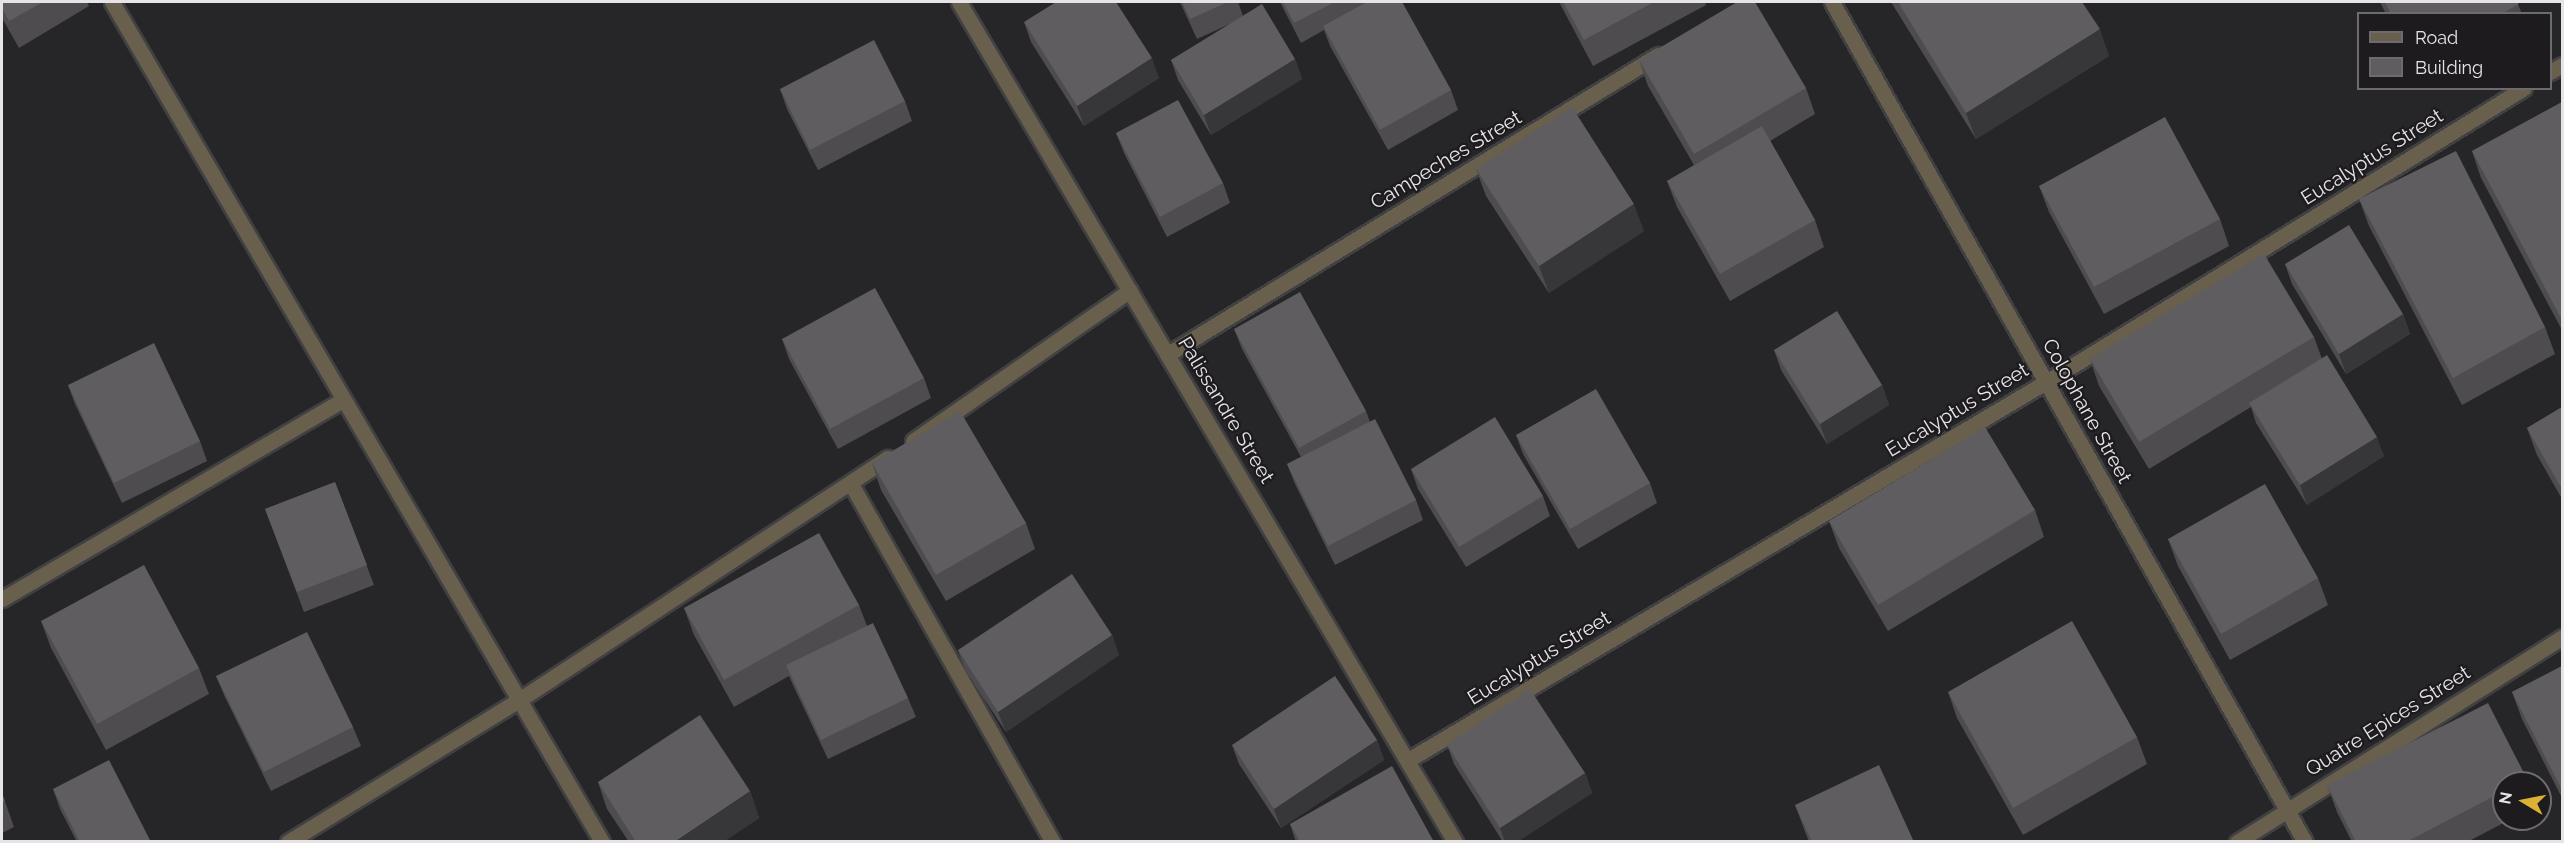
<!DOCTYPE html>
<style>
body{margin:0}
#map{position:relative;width:2564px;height:843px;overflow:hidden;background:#262528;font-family:Raleway,sans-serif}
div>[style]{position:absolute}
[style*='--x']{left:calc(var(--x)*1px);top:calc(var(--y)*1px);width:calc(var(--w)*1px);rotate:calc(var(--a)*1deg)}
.roads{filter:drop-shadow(2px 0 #414043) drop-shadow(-2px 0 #414043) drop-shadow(0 2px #414043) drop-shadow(0 -2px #414043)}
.street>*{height:15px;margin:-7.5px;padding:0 7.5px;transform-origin:7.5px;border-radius:7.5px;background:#68604c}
.wall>*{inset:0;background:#4e4c4f}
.shaded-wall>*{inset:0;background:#373639}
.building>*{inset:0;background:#5f5d60}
span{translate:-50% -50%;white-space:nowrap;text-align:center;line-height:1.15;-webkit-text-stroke:4.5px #1d1b1e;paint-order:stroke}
.street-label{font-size:20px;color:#e6e4e7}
.frame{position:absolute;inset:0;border:3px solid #e6e4e7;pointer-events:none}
.legend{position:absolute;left:2357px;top:12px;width:195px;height:78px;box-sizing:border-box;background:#1d1b1e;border:2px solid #6d6b6e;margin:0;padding:8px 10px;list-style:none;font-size:18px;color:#e6e4e7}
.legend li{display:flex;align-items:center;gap:12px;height:30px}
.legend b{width:30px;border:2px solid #6d6b6e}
.north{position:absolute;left:2492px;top:771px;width:60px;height:60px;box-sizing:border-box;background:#1d1b1e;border:2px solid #6d6b6e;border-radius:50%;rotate:280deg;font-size:16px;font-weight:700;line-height:24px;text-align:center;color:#e6e4e7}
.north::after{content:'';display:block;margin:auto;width:21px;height:27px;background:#dbb233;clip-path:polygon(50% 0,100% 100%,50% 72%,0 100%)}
</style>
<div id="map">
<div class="roads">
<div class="street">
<div style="--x:112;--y:2;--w:972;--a:59.74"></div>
<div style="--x:959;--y:2;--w:976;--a:59.44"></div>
<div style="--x:1832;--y:2;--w:964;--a:60.62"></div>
<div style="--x:2550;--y:72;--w:14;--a:-30"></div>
<div style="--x:1168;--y:354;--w:574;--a:-31.39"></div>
<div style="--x:913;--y:441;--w:264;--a:-34.8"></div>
<div style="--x:851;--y:484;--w:411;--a:60.6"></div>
<div style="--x:2;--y:599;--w:395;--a:-30.3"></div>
<div style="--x:1408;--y:760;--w:742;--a:-30.65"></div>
<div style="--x:2046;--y:382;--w:561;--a:-31.59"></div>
<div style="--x:288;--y:842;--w:271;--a:-31.6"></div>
<div style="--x:519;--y:700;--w:441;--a:-33.3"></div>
<div style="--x:2237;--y:842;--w:384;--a:-32.2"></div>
</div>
</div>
<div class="wall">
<div style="clip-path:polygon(2px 2px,87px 2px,89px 6px,19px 48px,2px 18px)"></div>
<div style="clip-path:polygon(1180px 2px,1238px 2px,1243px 16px,1295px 59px,1302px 79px,1211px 135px,1178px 80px,1171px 60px,1232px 23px,1197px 39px)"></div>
<div style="clip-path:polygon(1280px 2px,1402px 2px,1451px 90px,1458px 110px,1388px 150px,1330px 46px,1324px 30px,1301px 43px)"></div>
<div style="clip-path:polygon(1559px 2px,1705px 2px,1706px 5px,1593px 66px)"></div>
<div style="clip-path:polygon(1891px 2px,2082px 2px,2109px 56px,1976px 139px)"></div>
<div style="clip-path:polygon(2380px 2px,2517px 2px,2522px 14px,2386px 14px)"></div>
<div style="clip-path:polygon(1024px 22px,1159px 78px,1084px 126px,1031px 42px)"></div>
<div style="clip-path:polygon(1639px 60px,1806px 88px,1815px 114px,1770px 141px,1815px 220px,1824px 247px,1730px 301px,1677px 207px,1667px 181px,1694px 165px,1648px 86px)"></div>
<div style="clip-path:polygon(780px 89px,905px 101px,912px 121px,818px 170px,787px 109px)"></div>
<div style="clip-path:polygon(2562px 102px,2562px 330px,2481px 178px,2472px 151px)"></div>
<div style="clip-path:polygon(1116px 133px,1223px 183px,1230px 203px,1167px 237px,1124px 153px)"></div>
<div style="clip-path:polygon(1476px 169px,1644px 231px,1549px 293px,1486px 196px)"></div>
<div style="clip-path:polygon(2039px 186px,2220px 219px,2229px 246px,2104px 314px,2049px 212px)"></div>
<div style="clip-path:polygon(2359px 199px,2545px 327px,2555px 354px,2462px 405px,2369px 226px)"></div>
<div style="clip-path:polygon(2285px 264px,2403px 314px,2410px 334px,2346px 374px,2292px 284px)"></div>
<div style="clip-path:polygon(1234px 329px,1366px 411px,1370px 422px,1416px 500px,1423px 520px,1335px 565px,1295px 484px,1287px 464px,1301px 457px,1242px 349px)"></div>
<div style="clip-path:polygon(2314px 337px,2322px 359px,2384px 456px,2307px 505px,2256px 423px,2251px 407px,2149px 469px,2099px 386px,2090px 359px)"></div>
<div style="clip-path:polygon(782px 339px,924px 378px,931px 398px,838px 449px,789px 359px)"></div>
<div style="clip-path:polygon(1774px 350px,1882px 385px,1889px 405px,1827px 444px,1781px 370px)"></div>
<div style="clip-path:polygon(68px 385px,200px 441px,207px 461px,122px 503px,75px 404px)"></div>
<div style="clip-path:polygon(2562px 407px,2562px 499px,2537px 455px,2527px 428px)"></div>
<div style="clip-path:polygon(1516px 435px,1650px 483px,1657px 503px,1578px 549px,1523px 454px)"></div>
<div style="clip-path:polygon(872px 463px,1026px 523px,1035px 549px,946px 601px,881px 490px)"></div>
<div style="clip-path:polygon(1411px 469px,1543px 496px,1550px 516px,1466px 567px,1418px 489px)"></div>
<div style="clip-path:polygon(335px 482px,374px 585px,304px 612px,265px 509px)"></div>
<div style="clip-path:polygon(2035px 510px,2044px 537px,1888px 631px,1839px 548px,1829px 521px)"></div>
<div style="clip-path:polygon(2168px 539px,2318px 578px,2328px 605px,2230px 660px,2178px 566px)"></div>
<div style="clip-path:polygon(859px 605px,867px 626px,908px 698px,916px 717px,828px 759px,793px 685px,789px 676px,734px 707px,694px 635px,684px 608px)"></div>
<div style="clip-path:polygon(41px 621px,199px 668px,209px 694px,106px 750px,51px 648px)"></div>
<div style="clip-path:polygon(1112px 635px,1119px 655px,1006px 732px,965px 670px,958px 650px)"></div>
<div style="clip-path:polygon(2562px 666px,2562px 798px,2522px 719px,2512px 692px)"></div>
<div style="clip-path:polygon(216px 676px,353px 727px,361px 746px,271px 791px,224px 695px)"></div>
<div style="clip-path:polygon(1948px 692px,2137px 737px,2147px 764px,2023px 835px,1957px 718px)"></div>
<div style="clip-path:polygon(1377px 740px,1384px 760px,1281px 828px,1239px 764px,1232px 745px)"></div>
<div style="clip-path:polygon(1447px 745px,1585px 773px,1592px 793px,1517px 842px,1503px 842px,1454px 764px)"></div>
<div style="clip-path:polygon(2527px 779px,2529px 783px,2504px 783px,2504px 819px,2511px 819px,2467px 842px,2352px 842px,2337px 812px,2327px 785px)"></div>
<div style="clip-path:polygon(598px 782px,750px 791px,759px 818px,723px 842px,629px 842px,607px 809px)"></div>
<div style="clip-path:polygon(53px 789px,151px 842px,77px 842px,60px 809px)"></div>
<div style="clip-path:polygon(2px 793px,14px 827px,2px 833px)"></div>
<div style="clip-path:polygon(1795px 805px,1914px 842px,1809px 842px)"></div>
<div style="clip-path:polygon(1290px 824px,1434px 842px,1296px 842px)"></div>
</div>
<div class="shaded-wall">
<div style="clip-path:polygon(2100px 29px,2109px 56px,1976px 139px,1966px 113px)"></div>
<div style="clip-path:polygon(1152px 58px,1159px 78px,1084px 126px,1077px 106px)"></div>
<div style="clip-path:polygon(1295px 59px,1302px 79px,1211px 135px,1204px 115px)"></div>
<div style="clip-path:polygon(1634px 204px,1644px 231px,1549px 293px,1539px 266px)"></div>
<div style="clip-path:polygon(2403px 314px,2410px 334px,2346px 374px,2339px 354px)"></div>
<div style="clip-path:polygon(1882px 385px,1889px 405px,1827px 444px,1820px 424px)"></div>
<div style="clip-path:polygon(2377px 437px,2384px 456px,2307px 505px,2300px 485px)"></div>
<div style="clip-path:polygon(1112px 635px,1119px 655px,1006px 732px,998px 712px)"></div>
<div style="clip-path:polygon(1377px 740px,1384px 760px,1281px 828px,1274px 809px)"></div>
<div style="clip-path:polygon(1585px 773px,1592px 793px,1517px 842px,1505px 842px,1500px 828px)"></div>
<div style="clip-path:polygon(750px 791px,759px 818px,723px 842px,674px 842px)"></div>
</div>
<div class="building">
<div style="clip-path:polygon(2px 2px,43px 2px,9px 21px,2px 8px)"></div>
<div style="clip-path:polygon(1056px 2px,1116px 2px,1152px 58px,1077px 106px,1024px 22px)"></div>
<div style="clip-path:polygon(1182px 2px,1228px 2px,1190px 19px)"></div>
<div style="clip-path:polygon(1283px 2px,1335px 2px,1294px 23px)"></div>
<div style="clip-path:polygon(1367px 2px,1402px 2px,1451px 90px,1380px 130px,1323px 26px)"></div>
<div style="clip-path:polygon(1563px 2px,1654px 2px,1584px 40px)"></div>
<div style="clip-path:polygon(1737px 2px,1755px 2px,1806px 88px,1694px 154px,1639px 60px)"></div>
<div style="clip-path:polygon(1898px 2px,2082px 2px,2100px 29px,1966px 113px)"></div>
<div style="clip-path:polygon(2385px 2px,2517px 2px,2519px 4px,2501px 14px,2391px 14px)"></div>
<div style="clip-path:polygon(1262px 4px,1295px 59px,1204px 115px,1171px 60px)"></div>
<div style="clip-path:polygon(874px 40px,905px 101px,810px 150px,780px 89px)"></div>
<div style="clip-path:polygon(1178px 100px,1223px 183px,1160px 217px,1116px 133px)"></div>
<div style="clip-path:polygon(2562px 102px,2562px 318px,2561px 318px,2472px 151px)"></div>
<div style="clip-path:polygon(1572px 107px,1634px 204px,1539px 266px,1476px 169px)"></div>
<div style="clip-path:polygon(2165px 117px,2220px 219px,2094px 287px,2039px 186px)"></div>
<div style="clip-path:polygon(1762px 126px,1815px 220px,1720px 274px,1667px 181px)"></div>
<div style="clip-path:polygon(2456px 151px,2545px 327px,2453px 378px,2359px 199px)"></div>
<div style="clip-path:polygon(2349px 225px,2403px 314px,2339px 354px,2285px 264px)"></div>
<div style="clip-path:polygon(2264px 254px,2314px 337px,2139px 442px,2090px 359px)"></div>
<div style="clip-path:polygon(875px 288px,924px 378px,830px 429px,782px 339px)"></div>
<div style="clip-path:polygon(1300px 292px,1366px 411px,1299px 448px,1234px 329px)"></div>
<div style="clip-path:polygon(1837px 311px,1882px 385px,1820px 424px,1774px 350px)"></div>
<div style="clip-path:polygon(154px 343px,200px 441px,114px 483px,68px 385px)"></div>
<div style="clip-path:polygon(2327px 355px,2377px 437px,2300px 485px,2249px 403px)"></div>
<div style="clip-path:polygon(1596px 389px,1650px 483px,1570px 529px,1516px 435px)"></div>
<div style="clip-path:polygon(2562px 407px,2562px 489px,2527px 428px)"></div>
<div style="clip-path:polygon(960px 411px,1026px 523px,936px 575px,872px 463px)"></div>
<div style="clip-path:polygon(1495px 417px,1543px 496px,1459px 547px,1411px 469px)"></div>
<div style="clip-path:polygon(1375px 419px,1416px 500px,1328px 546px,1287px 464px)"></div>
<div style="clip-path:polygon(1985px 427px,2035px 510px,1878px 605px,1829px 521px)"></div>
<div style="clip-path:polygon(335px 482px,367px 565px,297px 592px,265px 509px)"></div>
<div style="clip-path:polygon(2265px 484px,2318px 578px,2221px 634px,2168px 539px)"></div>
<div style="clip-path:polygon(819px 533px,859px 605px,724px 680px,684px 608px)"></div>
<div style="clip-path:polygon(144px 565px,199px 668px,97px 724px,41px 621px)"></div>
<div style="clip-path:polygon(1072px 574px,1112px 635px,998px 712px,958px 650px)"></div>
<div style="clip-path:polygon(2072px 621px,2137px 737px,2013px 808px,1948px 692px)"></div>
<div style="clip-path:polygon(873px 623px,908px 698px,821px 740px,786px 665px)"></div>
<div style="clip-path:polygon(307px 632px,353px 727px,264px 772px,216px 676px)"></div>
<div style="clip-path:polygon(2562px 666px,2562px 790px,2512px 692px)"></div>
<div style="clip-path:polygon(1335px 676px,1377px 740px,1274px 809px,1232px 745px)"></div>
<div style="clip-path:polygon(1530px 689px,1585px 773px,1500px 828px,1447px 745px)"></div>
<div style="clip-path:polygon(2488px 703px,2527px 779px,2519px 783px,2504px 783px,2504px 791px,2406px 842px,2356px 842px,2327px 785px)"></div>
<div style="clip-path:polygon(700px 715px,750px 791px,674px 842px,636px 842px,598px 782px)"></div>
<div style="clip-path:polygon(109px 760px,151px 842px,80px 842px,53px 789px)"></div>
<div style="clip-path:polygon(1879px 765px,1914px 842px,1812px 842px,1795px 805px)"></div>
<div style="clip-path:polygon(1392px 766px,1434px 842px,1300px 842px,1290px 824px)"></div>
<div style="clip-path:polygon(2px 793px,5px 801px,2px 802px)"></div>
</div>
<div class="street-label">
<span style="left:2372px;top:157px;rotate:-32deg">Eucalyptus Street</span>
<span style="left:1446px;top:160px;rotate:-31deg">Campeches Street</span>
<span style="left:1226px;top:410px;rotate:59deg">Palissandre Street</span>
<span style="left:1957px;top:410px;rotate:-31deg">Eucalyptus Street</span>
<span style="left:2087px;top:411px;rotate:61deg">Colophane Street</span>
<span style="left:1539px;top:658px;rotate:-31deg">Eucalyptus Street</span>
<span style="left:2388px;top:721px;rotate:-32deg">Quatre Epices Street</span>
</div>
<div class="frame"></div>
<ul class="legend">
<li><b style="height:8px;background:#68604c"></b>Road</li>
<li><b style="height:16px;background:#5f5d60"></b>Building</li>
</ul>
<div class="north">N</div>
</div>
